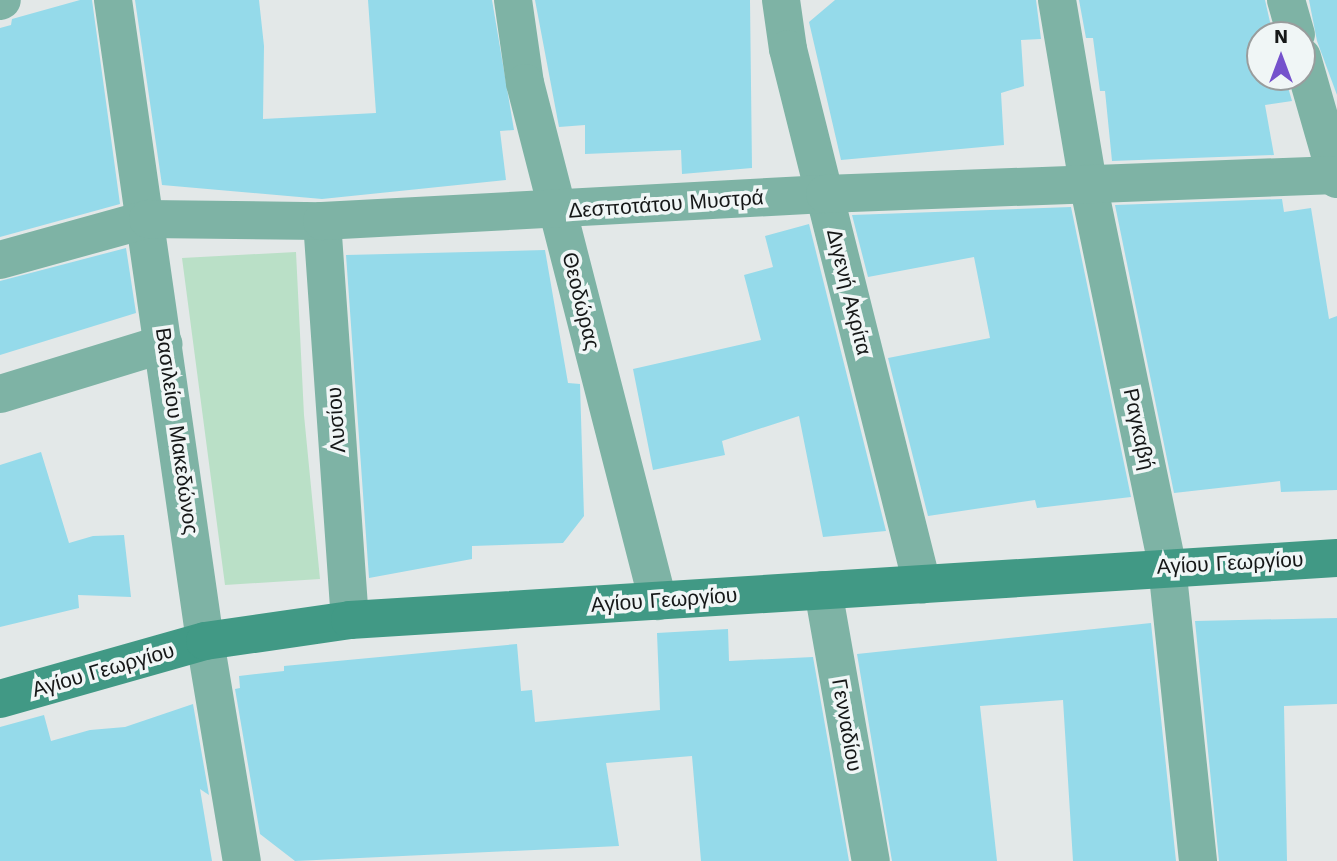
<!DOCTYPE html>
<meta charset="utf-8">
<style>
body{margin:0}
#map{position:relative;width:1337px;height:861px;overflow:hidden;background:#e3e8e8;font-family:"Work Sans",sans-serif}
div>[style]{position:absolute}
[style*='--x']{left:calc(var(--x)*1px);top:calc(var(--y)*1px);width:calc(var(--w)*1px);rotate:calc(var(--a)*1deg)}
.green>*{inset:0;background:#bae0c7}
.building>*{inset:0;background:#95daea}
.street>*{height:38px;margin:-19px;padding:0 19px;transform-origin:19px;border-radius:19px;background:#7eb3a5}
.secondary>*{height:38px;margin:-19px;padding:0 19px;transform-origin:19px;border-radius:19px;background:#419985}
span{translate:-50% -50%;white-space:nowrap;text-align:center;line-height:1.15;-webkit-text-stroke:7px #f0f6f6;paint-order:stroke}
.street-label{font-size:21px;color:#161818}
.north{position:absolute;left:1246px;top:21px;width:70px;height:70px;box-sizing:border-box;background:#f0f6f6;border:2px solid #999d9d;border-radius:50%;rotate:0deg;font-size:19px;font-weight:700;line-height:28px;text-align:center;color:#161818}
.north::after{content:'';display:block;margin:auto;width:24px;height:32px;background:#7552cc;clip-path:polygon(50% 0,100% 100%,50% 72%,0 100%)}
</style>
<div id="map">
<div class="green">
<div style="clip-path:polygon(296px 252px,304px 415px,320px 579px,225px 585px,182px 258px)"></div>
</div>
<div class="building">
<div style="clip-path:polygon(80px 0,92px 0,120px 204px,0 237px,0 28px,11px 25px,12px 19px)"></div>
<div style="clip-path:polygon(135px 0,259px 0,264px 46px,263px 119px,376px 113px,368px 0,492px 0,514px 130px,500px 131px,506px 180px,322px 199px,162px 185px)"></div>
<div style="clip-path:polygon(535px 0,750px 0,752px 168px,682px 174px,681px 150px,585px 154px,585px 125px,559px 127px)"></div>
<div style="clip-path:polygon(835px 0,1036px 0,1041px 39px,1021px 40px,1024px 86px,1001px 93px,1004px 145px,841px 160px,809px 22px)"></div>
<div style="clip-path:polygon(1079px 0,1265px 0,1273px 35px,1260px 35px,1260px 77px,1285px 77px,1292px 101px,1265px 105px,1274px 155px,1112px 161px,1105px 91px,1100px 91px,1093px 38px,1086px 38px)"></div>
<div style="clip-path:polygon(1309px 0,1337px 0,1337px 95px,1317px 41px)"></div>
<div style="clip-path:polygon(1282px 199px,1284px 212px,1311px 208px,1329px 319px,1337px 316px,1337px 490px,1281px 492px,1280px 481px,1174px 493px,1115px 205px)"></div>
<div style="clip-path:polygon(1071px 207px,1131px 497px,1037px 508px,1035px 500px,928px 516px,888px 358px,990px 338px,974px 257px,868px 277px,852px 215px)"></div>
<div style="clip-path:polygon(809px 224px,886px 531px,823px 537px,799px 416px,722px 441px,725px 455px,653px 470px,633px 369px,761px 340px,744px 275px,773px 267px,765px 236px)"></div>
<div style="clip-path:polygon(126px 248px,136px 313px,0 355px,0 281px)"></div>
<div style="clip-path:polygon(545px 250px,568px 383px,580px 384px,584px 516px,563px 543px,472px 546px,472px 559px,369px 578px,346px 255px)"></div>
<div style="clip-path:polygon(41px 452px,69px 543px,93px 536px,124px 535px,131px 597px,78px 595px,79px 608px,0 627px,0 465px)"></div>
<div style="clip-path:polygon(1337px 618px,1337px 704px,1284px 706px,1287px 861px,1219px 861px,1195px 621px)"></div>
<div style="clip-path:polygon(1151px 623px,1176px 861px,1073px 861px,1063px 700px,980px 706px,997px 861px,892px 861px,857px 654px)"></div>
<div style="clip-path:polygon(728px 629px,729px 661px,813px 657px,849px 861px,701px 861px,692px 756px,606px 763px,619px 846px,295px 861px,260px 834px,235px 689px,240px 688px,239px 676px,284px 671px,284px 666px,517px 644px,521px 691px,532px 690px,535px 722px,660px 710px,657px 633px)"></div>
<div style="clip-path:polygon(193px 704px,209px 795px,200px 789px,212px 861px,0 861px,0 727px,44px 715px,51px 741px,90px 730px,125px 727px)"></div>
</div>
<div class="street">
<div style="--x:113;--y:0;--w:648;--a:81.83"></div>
<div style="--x:205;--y:641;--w:223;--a:80.5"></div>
<div style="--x:513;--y:0;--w:84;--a:81.8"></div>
<div style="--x:525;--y:83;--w:535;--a:75.6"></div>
<div style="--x:781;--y:0;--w:49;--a:81.9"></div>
<div style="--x:788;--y:49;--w:552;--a:75.94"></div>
<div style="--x:1057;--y:0;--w:186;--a:80.4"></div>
<div style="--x:1088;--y:183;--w:391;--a:78.3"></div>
<div style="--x:1167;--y:566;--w:297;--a:84"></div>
<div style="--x:1286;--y:0;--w:36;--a:74"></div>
<div style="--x:0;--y:1;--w:2;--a:-27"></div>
<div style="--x:1302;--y:57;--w:127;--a:74"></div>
<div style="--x:322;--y:221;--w:400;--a:86"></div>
<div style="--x:0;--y:260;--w:154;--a:-15.5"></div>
<div style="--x:148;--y:219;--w:174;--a:0.7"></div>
<div style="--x:322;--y:221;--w:504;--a:-3.07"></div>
<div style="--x:825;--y:194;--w:512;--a:-2.13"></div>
<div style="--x:0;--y:394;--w:171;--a:-17"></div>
<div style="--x:823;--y:590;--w:275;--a:80"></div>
</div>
<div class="secondary">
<div style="--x:0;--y:699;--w:213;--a:-15.8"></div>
<div style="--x:205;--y:641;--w:147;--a:-8.2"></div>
<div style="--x:350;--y:620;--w:989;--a:-3.59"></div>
</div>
<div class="street-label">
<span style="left:666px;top:204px;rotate:-4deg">Δεσποτάτου Μυστρά</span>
<span style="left:849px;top:292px;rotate:76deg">Διγενή Ακρίτα</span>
<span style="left:581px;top:301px;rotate:76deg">Θεοδώρας</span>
<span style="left:336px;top:420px;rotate:-94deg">Λυσίου</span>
<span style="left:1139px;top:429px;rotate:78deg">Ραγκαβή</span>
<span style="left:177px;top:431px;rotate:82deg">Βασιλείου Μακεδώνος</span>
<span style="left:1230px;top:563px;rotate:-3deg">Αγίου Γεωργίου</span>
<span style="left:664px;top:600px;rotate:-4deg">Αγίου Γεωργίου</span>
<span style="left:103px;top:670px;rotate:-16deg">Αγίου Γεωργίου</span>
<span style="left:847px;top:725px;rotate:80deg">Γενναδίου</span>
</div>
<div class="north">N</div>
</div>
